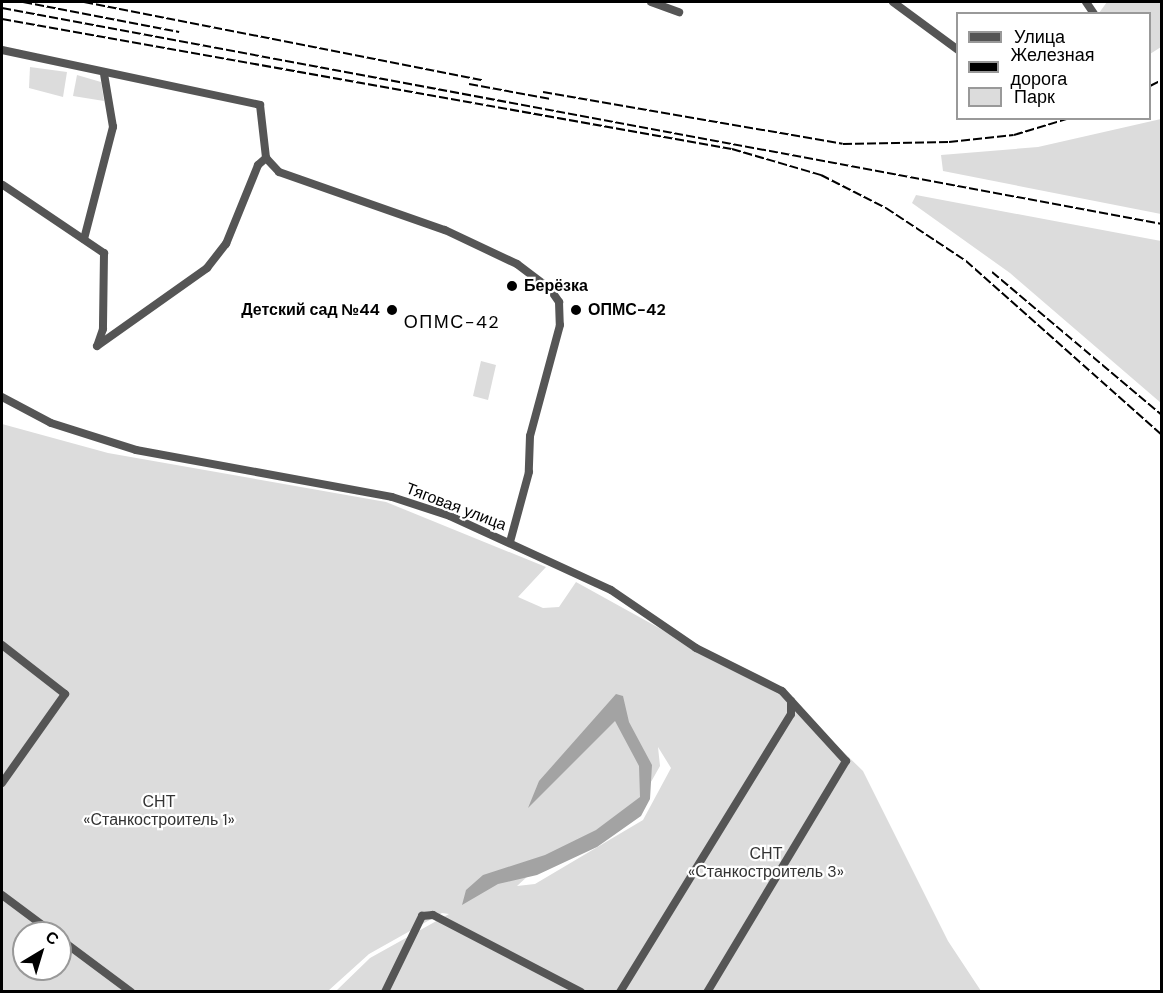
<!DOCTYPE html>
<meta charset="utf-8">
<style>
body{margin:0}
#map{position:relative;width:1163px;height:993px;overflow:hidden;background:#fff;font-family:"DM Sans",sans-serif}
div>[style]{position:absolute}
[style*='--x']{left:calc(var(--x)*1px);top:calc(var(--y)*1px);width:calc(var(--w)*1px);rotate:calc(var(--a)*1deg)}
.green>*{inset:0;background:#dcdcdc}
.water>*{inset:0;background:#a3a3a3}
.minor>*{height:8px;margin:-4px;padding:0 4px;transform-origin:4px;border-radius:4px;background:#555}
.rail>*{height:2px;margin-top:-1px;transform-origin:0;background:repeating-linear-gradient(90deg,#000 0 9px,transparent 0 12px)}
.dots>*{width:16px;height:16px;translate:-50% -50%;box-sizing:border-box;border:3px solid #fff;border-radius:50%}
span{translate:-50% -50%;white-space:nowrap;text-align:center;line-height:1.15;-webkit-text-stroke:4.5px #fff;paint-order:stroke}
.poi-label{font-size:16px;color:#000;font-weight:700}
.left{translate:0 -50%;text-align:left}
.right{translate:-100% -50%;text-align:right}
.street-label{font-size:16px;color:#000}
.park-label{font-size:16px;color:#333}
.neighbourhood-label{font-size:18px;color:#000;letter-spacing:1.5px}
.frame{position:absolute;inset:0;border:3px solid #000;pointer-events:none}
.legend{position:absolute;left:956px;top:12px;width:195px;height:108px;box-sizing:border-box;background:#fff;border:2px solid #999;margin:0;padding:8px 10px;list-style:none;font-size:18px;color:#000}
.legend li{display:flex;align-items:center;gap:12px;height:30px}
.legend b{width:30px;border:2px solid #999}
.north{position:absolute;left:12px;top:921px;width:60px;height:60px;box-sizing:border-box;background:#fff;border:2px solid #999;border-radius:50%;rotate:38deg;font-size:16px;font-weight:700;line-height:24px;text-align:center;color:#000}
.north::after{content:'';display:block;margin:auto;width:21px;height:27px;background:#000;clip-path:polygon(50% 0,100% 100%,50% 72%,0 100%)}
</style>
<div id="map">
<div class="green">
<div style="clip-path:polygon(1107px 2px,1161px 2px,1161px 47px,1150px 54px,1150px 14px,1099px 13px)"></div>
<div style="clip-path:polygon(30px 67px,67px 72px,63px 97px,29px 88px)"></div>
<div style="clip-path:polygon(77px 75px,101px 82px,104px 101px,73px 96px)"></div>
<div style="clip-path:polygon(1161px 119px,1161px 214px,943px 171px,941px 155px,1038px 147px)"></div>
<div style="clip-path:polygon(916px 195px,1161px 241px,1161px 403px,1010px 273px,912px 203px)"></div>
<div style="clip-path:polygon(481px 361px,496px 365px,488px 400px,473px 396px)"></div>
<div style="clip-path:polygon(evenodd,2px 424px,108px 453px,386px 502px,546px 567px,518px 597px,543px 608px,559px 607px,576px 582px,791px 701px,863px 771px,948px 941px,981px 991px,336px 991px,370px 958px,449px 914px,442px 913px,369px 954px,328px 991px,2px 991px,2px 424px,658px 747px,671px 768px,643px 820px,535px 884px,517px 886px,541px 864px,638px 805px,660px 766px,658px 747px,2px 424px,24px 933px,60px 933px,60px 969px,24px 969px,24px 933px)"></div>
</div>
<div class="water">
<div style="clip-path:polygon(616px 694px,623px 696px,629px 722px,652px 765px,650px 799px,641px 816px,597px 847px,537px 875px,498px 884px,462px 905px,466px 890px,483px 875px,545px 855px,596px 830px,640px 797px,639px 766px,615px 721px,528px 808px,539px 781px)"></div>
</div>
<div class="minor">
<div style="--x:651;--y:2;--w:30;--a:20"></div>
<div style="--x:893;--y:2;--w:81;--a:36.4"></div>
<div style="--x:1086;--y:2;--w:14;--a:56"></div>
<div style="--x:2;--y:50;--w:264;--a:12"></div>
<div style="--x:260;--y:105;--w:53;--a:83.5"></div>
<div style="--x:266;--y:158;--w:19;--a:47"></div>
<div style="--x:279;--y:172;--w:176;--a:19.3"></div>
<div style="--x:445;--y:230;--w:80;--a:25.3"></div>
<div style="--x:517;--y:264;--w:41;--a:37.1"></div>
<div style="--x:550;--y:289;--w:16;--a:55"></div>
<div style="--x:559;--y:302;--w:23;--a:88"></div>
<div style="--x:560;--y:325;--w:115;--a:105.1"></div>
<div style="--x:530;--y:436;--w:36;--a:92"></div>
<div style="--x:529;--y:472;--w:73;--a:105.2"></div>
<div style="--x:3;--y:185;--w:122;--a:34"></div>
<div style="--x:104;--y:253;--w:76;--a:90.8"></div>
<div style="--x:103;--y:329;--w:18;--a:109"></div>
<div style="--x:84;--y:239;--w:116;--a:-75.5"></div>
<div style="--x:113;--y:127;--w:54;--a:-99.6"></div>
<div style="--x:97;--y:346;--w:135;--a:-35.3"></div>
<div style="--x:207;--y:268;--w:31;--a:-52"></div>
<div style="--x:226;--y:244;--w:85;--a:-67.9"></div>
<div style="--x:258;--y:165;--w:11;--a:-41"></div>
<div style="--x:2;--y:397;--w:55;--a:28"></div>
<div style="--x:51;--y:423;--w:89;--a:17.6"></div>
<div style="--x:136;--y:450;--w:260;--a:10.4"></div>
<div style="--x:392;--y:497;--w:61;--a:18.1"></div>
<div style="--x:450;--y:516;--w:177;--a:24.7"></div>
<div style="--x:611;--y:590;--w:103;--a:34.3"></div>
<div style="--x:696;--y:648;--w:96;--a:26.6"></div>
<div style="--x:782;--y:691;--w:95;--a:47.6"></div>
<div style="--x:846;--y:761;--w:270;--a:121"></div>
<div style="--x:2;--y:645;--w:80;--a:37.9"></div>
<div style="--x:65;--y:694;--w:109;--a:125.3"></div>
<div style="--x:2;--y:895;--w:64;--a:36.7"></div>
<div style="--x:60;--y:939;--w:89;--a:36.7"></div>
<div style="--x:385;--y:992;--w:85;--a:-64"></div>
<div style="--x:422;--y:916;--w:11;--a:-5"></div>
<div style="--x:433;--y:915;--w:167;--a:27.5"></div>
<div style="--x:620;--y:992;--w:326;--a:-58.4"></div>
<div style="--x:791;--y:714;--w:13;--a:-90"></div>
</div>
<div class="rail">
<div style="--x:23;--y:2;--w:159;--a:10.9"></div>
<div style="--x:84;--y:2;--w:406;--a:11.1"></div>
<div style="--x:2;--y:8;--w:1180;--a:10.55"></div>
<div style="--x:2;--y:19;--w:741;--a:10.1"></div>
<div style="--x:732;--y:149;--w:93;--a:16.3"></div>
<div style="--x:821;--y:175;--w:73;--a:26.9"></div>
<div style="--x:886;--y:208;--w:96;--a:33.5"></div>
<div style="--x:966;--y:261;--w:262;--a:41.6"></div>
<div style="--x:469;--y:84;--w:83;--a:10.4"></div>
<div style="--x:1150;--y:86;--w:13;--a:-27"></div>
<div style="--x:543;--y:92;--w:304;--a:9.8"></div>
<div style="--x:843;--y:144;--w:106;--a:-1.1"></div>
<div style="--x:949;--y:142;--w:65;--a:-6.1"></div>
<div style="--x:1014;--y:135;--w:59;--a:-16.9"></div>
<div style="--x:992;--y:272;--w:222;--a:40.1"></div>
</div>
<div class="dots">
<div style="left:512px;top:286px;background:#000"></div>
<div style="left:392px;top:310px;background:#000"></div>
<div style="left:576px;top:310px;background:#000"></div>
</div>
<div class="poi-label">
<span class="left" style="left:524px;top:286px">Берёзка</span>
<span class="right" style="left:380px;top:310px">Детский сад №44</span>
<span class="left" style="left:588px;top:310px">ОПМС-42</span>
</div>
<div class="street-label">
<span style="left:456px;top:507px;rotate:21deg">Тяговая улица</span>
</div>
<div class="park-label">
<span style="left:159px;top:811px">СНТ<br>«Станкостроитель 1»</span>
<span style="left:766px;top:863px">СНТ<br>«Станкостроитель 3»</span>
</div>
<div class="neighbourhood-label">
<span style="left:452px;top:322px">ОПМС-42</span>
</div>
<div class="frame"></div>
<ul class="legend">
<li><b style="height:8px;background:#555"></b>Улица</li>
<li><b style="height:8px;background:#000"></b>Железная дорога</li>
<li><b style="height:16px;background:#dcdcdc"></b>Парк</li>
</ul>
<div class="north">С</div>
</div>
